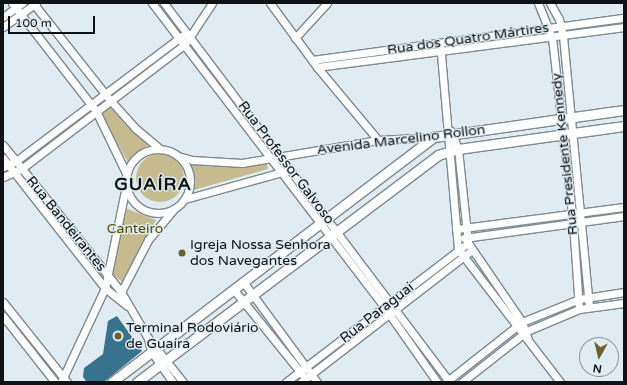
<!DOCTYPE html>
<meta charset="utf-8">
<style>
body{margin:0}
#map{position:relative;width:627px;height:385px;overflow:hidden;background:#e0ecf2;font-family:"Varela Round",sans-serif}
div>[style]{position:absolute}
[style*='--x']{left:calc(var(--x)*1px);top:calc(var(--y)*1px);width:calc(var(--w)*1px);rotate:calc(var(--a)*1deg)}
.green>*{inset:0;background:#c5bb8e}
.round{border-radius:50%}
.building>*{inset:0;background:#38738e}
.roads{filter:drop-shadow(1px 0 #7f8a90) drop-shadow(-1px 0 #7f8a90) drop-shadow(0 1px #7f8a90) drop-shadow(0 -1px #7f8a90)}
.minor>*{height:7px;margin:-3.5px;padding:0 3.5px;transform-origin:3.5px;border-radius:3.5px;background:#fff}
.minor>.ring{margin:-3.5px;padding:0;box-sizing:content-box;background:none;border:7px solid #fff;border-radius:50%}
.major>*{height:9px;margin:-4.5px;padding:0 4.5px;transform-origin:4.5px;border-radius:4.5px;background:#fff}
.dots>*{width:11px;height:11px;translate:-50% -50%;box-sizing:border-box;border:2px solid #e0ecf2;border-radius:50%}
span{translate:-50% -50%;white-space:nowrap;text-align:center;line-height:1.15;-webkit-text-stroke:3px #e0ecf2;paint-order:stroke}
.street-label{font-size:14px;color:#0f1315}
.park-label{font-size:14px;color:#564901}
.poi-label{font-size:14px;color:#0f1315}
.left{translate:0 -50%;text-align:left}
.district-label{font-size:18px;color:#0f1315;font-weight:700;letter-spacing:1px}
.frame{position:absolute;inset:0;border:4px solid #0f1315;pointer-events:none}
.north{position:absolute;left:579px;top:337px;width:40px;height:40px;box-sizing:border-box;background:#e0ecf2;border:1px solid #8c959a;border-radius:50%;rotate:188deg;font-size:11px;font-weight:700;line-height:16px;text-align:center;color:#0f1315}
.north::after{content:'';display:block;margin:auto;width:14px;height:18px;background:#6c612e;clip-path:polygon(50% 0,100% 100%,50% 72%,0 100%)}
.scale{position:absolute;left:8px;top:16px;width:87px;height:18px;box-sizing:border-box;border:2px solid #0f1315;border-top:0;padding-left:5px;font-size:12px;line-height:14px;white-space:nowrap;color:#0f1315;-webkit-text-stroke:3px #e0ecf2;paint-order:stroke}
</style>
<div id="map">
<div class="green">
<div style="clip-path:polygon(108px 105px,148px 145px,128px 162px,99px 112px)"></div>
<div class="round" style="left:136px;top:154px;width:48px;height:48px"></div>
<div style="clip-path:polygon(266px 160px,268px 169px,190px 191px,187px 162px,224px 167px)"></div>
<div style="clip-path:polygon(125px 208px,156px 220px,122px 282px,110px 272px)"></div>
</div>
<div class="building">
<div style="clip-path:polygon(117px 316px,142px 351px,104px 382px,87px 382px,83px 377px,84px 368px,103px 354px,108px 321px)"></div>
</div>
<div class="roads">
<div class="minor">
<div style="--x:12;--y:3;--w:137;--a:52.1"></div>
<div style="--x:96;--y:111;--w:69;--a:64.2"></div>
<div style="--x:33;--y:3;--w:124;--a:51.6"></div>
<div style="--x:110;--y:100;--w:38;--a:48"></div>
<div style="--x:135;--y:128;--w:31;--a:40"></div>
<div style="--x:152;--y:3;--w:384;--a:52.6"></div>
<div style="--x:385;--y:308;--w:90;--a:54.9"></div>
<div style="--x:164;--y:3;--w:475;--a:53"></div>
<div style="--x:270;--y:3;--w:79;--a:53.7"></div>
<div style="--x:317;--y:67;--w:95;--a:50.1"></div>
<div style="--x:538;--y:3;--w:38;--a:68"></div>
<div style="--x:552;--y:38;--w:186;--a:83.5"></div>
<div style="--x:573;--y:223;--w:86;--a:86"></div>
<div style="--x:550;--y:3;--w:18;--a:61"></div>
<div style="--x:559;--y:19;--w:17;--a:77"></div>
<div style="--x:563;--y:36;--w:272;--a:84.5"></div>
<div style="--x:3;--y:17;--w:24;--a:-36"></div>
<div style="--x:3;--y:27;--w:41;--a:-36"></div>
<div style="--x:295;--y:38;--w:47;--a:-47.6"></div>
<div style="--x:440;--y:43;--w:207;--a:85"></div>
<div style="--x:458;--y:249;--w:168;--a:52.5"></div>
<div style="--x:312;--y:60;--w:315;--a:-7.7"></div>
<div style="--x:317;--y:67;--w:310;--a:-7.4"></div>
<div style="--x:451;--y:131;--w:19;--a:69"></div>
<div style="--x:458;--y:149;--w:95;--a:83.9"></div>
<div style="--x:468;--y:243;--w:96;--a:55.6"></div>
<div style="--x:522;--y:322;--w:18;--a:71"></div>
<div style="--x:3;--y:145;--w:189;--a:51.2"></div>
<div style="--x:121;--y:292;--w:53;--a:59.6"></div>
<div style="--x:148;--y:338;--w:56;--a:51.5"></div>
<div class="ring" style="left:126px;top:149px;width:57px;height:57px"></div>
<div style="--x:178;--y:156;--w:15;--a:16"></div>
<div style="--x:192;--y:160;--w:50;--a:3.4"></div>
<div style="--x:242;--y:163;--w:138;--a:-9.6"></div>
<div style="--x:378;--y:140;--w:56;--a:-3.1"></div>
<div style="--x:3;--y:158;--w:165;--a:51.9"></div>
<div style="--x:105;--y:288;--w:28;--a:39"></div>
<div style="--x:3;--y:167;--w:14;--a:-25"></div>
<div style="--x:16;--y:161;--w:209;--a:-37"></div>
<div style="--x:3;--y:177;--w:20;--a:-24"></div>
<div style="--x:21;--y:169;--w:206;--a:-37.3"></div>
<div style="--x:185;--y:44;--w:49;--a:-56.6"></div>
<div style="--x:185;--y:199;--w:104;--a:-15.6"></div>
<div style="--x:456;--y:229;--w:169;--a:-7.5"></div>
<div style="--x:464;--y:238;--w:162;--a:-7.8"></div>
<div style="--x:244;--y:283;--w:123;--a:53.6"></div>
<div style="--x:234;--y:290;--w:108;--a:51"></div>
<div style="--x:119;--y:296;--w:63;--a:-62.6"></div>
<div style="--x:148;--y:240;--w:39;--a:-50"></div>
<div style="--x:3;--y:302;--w:102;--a:51.3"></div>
<div style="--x:3;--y:316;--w:84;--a:51.8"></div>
<div style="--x:148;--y:338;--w:13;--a:77"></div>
<div style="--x:151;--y:351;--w:38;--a:55"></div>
<div style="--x:61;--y:382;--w:104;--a:-64.9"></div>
<div style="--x:105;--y:288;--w:104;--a:-78.4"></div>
<div style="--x:286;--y:382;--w:229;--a:-37.4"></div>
<div style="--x:301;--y:382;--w:216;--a:-37.7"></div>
<div style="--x:446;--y:382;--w:97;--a:-38.3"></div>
<div style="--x:522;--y:322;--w:61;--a:-22"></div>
<div style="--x:579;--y:299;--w:46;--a:-8.8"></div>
<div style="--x:462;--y:382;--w:83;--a:-38.1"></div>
<div style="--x:527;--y:331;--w:56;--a:-22.9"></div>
<div style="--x:579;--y:309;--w:45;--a:-7.6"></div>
</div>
<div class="major">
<div style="--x:112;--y:382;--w:405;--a:-37.3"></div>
<div style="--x:434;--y:137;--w:192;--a:-8.1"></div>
<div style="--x:137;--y:382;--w:377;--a:-37"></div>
<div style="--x:438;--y:155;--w:21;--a:-17"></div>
<div style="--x:458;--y:149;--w:168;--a:-7.9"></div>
</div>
</div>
<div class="dots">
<div style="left:182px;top:253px;background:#6c612e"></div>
<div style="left:118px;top:336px;background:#6c612e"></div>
</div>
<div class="street-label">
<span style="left:468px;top:39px;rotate:-8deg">Rua dos Quatro Mártires</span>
<span style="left:401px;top:140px;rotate:-7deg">Avenida Marcelino Rollon</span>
<span style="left:565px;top:154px;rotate:-96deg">Rua Presidente Kennedy</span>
<span style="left:286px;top:163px;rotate:53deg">Rua Professor Galvoso</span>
<span style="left:66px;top:224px;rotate:51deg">Rua Bandeirantes</span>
<span style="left:377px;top:313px;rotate:-38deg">Rua Paraguai</span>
</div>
<div class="park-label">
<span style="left:135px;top:229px">Canteiro</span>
</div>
<div class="poi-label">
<span class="left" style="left:190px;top:253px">Igreja Nossa Senhora<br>dos Navegantes</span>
<span class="left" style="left:126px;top:336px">Terminal Rodoviário<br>de Guaíra</span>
</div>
<div class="district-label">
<span style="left:153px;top:184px">GUAÍRA</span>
</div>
<div class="frame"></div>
<div class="north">N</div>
<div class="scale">100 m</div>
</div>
